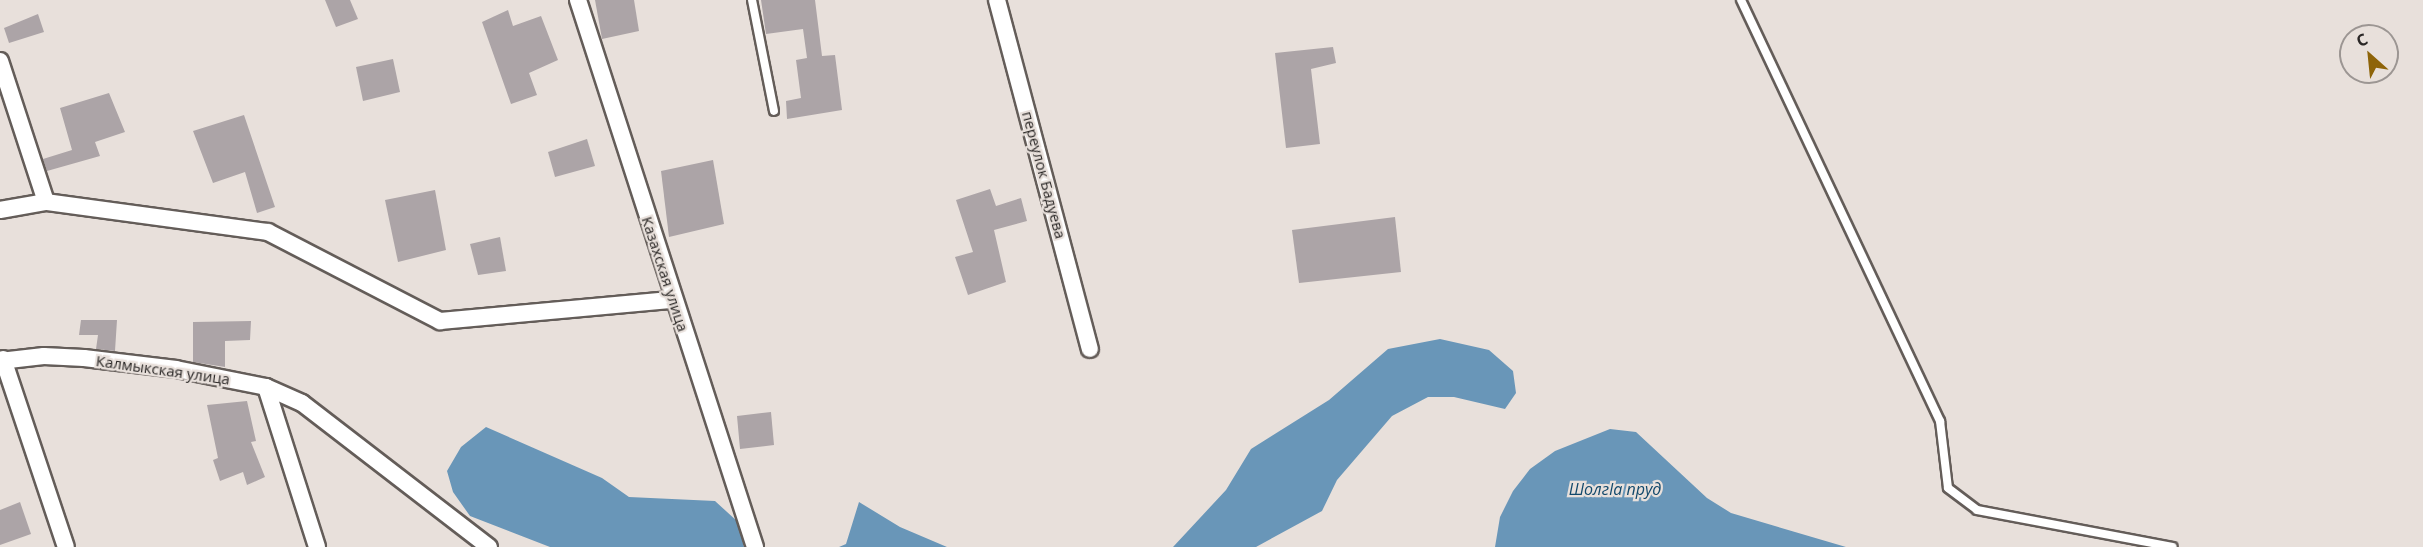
<!DOCTYPE html>
<meta charset="utf-8">
<style>
body{margin:0}
#map{position:relative;width:2423px;height:547px;overflow:hidden;background:#e8e0db;font-family:"Open Sans",sans-serif}
div>[style]{position:absolute}
[style*='--x']{left:calc(var(--x)*1px);top:calc(var(--y)*1px);width:calc(var(--w)*1px);rotate:calc(var(--a)*1deg)}
.water>*{inset:0;background:#6996b8}
.building>*{inset:0;background:#aca4a7}
.roads{filter:drop-shadow(2px 0 #645d59) drop-shadow(-2px 0 #645d59) drop-shadow(0 2px #645d59) drop-shadow(0 -2px #645d59)}
.lane>*{height:8px;margin:-4px;padding:0 4px;transform-origin:4px;border-radius:4px;background:#fff}
.street>*{height:16px;margin:-8px;padding:0 8px;transform-origin:8px;border-radius:8px;background:#fff}
span{translate:-50% -50%;white-space:nowrap;text-align:center;line-height:1.15;-webkit-text-stroke:4.5px #e8e0db;paint-order:stroke}
.street-label{font-size:15px;color:#2a2726}
.water-label{font-size:16px;color:#11486b;font-style:italic}
.north{position:absolute;left:2339px;top:24px;width:60px;height:60px;box-sizing:border-box;background:#e8e0db;border:2px solid #9c9693;border-radius:50%;rotate:333deg;font-size:16px;font-weight:700;line-height:24px;text-align:center;color:#2a2726}
.north::after{content:'';display:block;margin:auto;width:21px;height:27px;background:#8e6409;clip-path:polygon(50% 0,100% 100%,50% 72%,0 100%)}
</style>
<div id="map">
<div class="water">
<div style="clip-path:polygon(1440px 339px,1489px 350px,1513px 371px,1516px 393px,1505px 409px,1454px 397px,1428px 397px,1392px 416px,1337px 480px,1322px 511px,1256px 547px,1173px 547px,1226px 490px,1251px 449px,1329px 400px,1388px 349px)"></div>
<div style="clip-path:polygon(486px 427px,602px 478px,629px 497px,715px 501px,738px 522px,744px 547px,550px 547px,470px 516px,453px 492px,447px 471px,461px 447px)"></div>
<div style="clip-path:polygon(1610px 429px,1636px 432px,1707px 498px,1731px 513px,1846px 547px,1495px 547px,1500px 517px,1513px 491px,1530px 469px,1555px 451px)"></div>
<div style="clip-path:polygon(859px 502px,900px 527px,947px 547px,839px 547px,846px 544px)"></div>
</div>
<div class="building">
<div style="clip-path:polygon(325px 0,350px 0,358px 19px,336px 27px)"></div>
<div style="clip-path:polygon(595px 0,634px 0,639px 31px,602px 39px)"></div>
<div style="clip-path:polygon(761px 0,815px 0,822px 56px,835px 55px,842px 110px,787px 119px,786px 101px,801px 98px,796px 60px,807px 58px,803px 29px,766px 34px)"></div>
<div style="clip-path:polygon(508px 10px,513px 26px,541px 16px,558px 60px,529px 73px,537px 95px,511px 104px,482px 22px)"></div>
<div style="clip-path:polygon(38px 14px,44px 32px,9px 43px,4px 28px)"></div>
<div style="clip-path:polygon(1333px 47px,1336px 63px,1311px 69px,1320px 144px,1286px 148px,1275px 53px)"></div>
<div style="clip-path:polygon(393px 59px,400px 92px,363px 101px,356px 67px)"></div>
<div style="clip-path:polygon(109px 93px,125px 132px,95px 142px,100px 156px,47px 171px,43px 159px,72px 150px,60px 108px)"></div>
<div style="clip-path:polygon(244px 115px,275px 207px,257px 213px,245px 172px,213px 183px,193px 131px)"></div>
<div style="clip-path:polygon(587px 139px,595px 166px,555px 177px,548px 152px)"></div>
<div style="clip-path:polygon(713px 160px,724px 224px,669px 237px,661px 171px)"></div>
<div style="clip-path:polygon(990px 189px,996px 206px,1021px 198px,1027px 221px,994px 230px,1006px 282px,968px 295px,955px 257px,973px 252px,956px 200px)"></div>
<div style="clip-path:polygon(435px 190px,446px 250px,398px 262px,385px 200px)"></div>
<div style="clip-path:polygon(1395px 217px,1401px 272px,1299px 283px,1292px 230px)"></div>
<div style="clip-path:polygon(500px 237px,506px 271px,478px 275px,470px 244px)"></div>
<div style="clip-path:polygon(81px 320px,117px 320px,115px 351px,96px 349px,98px 335px,79px 335px)"></div>
<div style="clip-path:polygon(251px 321px,250px 340px,225px 341px,225px 367px,193px 362px,193px 322px)"></div>
<div style="clip-path:polygon(247px 401px,256px 441px,251px 442px,265px 477px,247px 485px,243px 472px,220px 481px,213px 460px,218px 458px,207px 405px)"></div>
<div style="clip-path:polygon(771px 412px,774px 445px,740px 449px,737px 416px)"></div>
<div style="clip-path:polygon(20px 502px,31px 534px,0 545px,0 510px)"></div>
</div>
<div class="roads">
<div class="lane">
<div style="--x:752;--y:0;--w:113;--a:78.8"></div>
<div style="--x:1741;--y:0;--w:466;--a:64.7"></div>
<div style="--x:1940;--y:421;--w:67;--a:83.2"></div>
<div style="--x:1948;--y:488;--w:36;--a:37"></div>
<div style="--x:1977;--y:510;--w:199;--a:10.7"></div>
</div>
<div class="street">
<div style="--x:578;--y:0;--w:575;--a:72.07"></div>
<div style="--x:997;--y:0;--w:361;--a:75.1"></div>
<div style="--x:0;--y:61;--w:148;--a:71.9"></div>
<div style="--x:0;--y:210;--w:47;--a:-9.9"></div>
<div style="--x:46;--y:202;--w:224;--a:7.7"></div>
<div style="--x:268;--y:232;--w:194;--a:27.4"></div>
<div style="--x:440;--y:321;--w:234;--a:-5.2"></div>
<div style="--x:3;--y:359;--w:198;--a:71.5"></div>
<div style="--x:0;--y:361;--w:44;--a:-6.5"></div>
<div style="--x:44;--y:356;--w:40;--a:2.9"></div>
<div style="--x:84;--y:358;--w:93;--a:6.8"></div>
<div style="--x:176;--y:369;--w:92;--a:11.3"></div>
<div style="--x:266;--y:387;--w:39;--a:24"></div>
<div style="--x:302;--y:403;--w:236;--a:37.6"></div>
<div style="--x:266;--y:387;--w:168;--a:72.3"></div>
</div>
</div>
<div class="street-label">
<span style="left:1044px;top:175px;rotate:75deg">переулок Бадуева</span>
<span style="left:665px;top:274px;rotate:72deg">Казахская улица</span>
<span style="left:163px;top:370px;rotate:8deg">Калмыкская улица</span>
</div>
<div class="water-label">
<span style="left:1615px;top:489px">ШолгIа пруд</span>
</div>
<div class="north">С</div>
</div>
